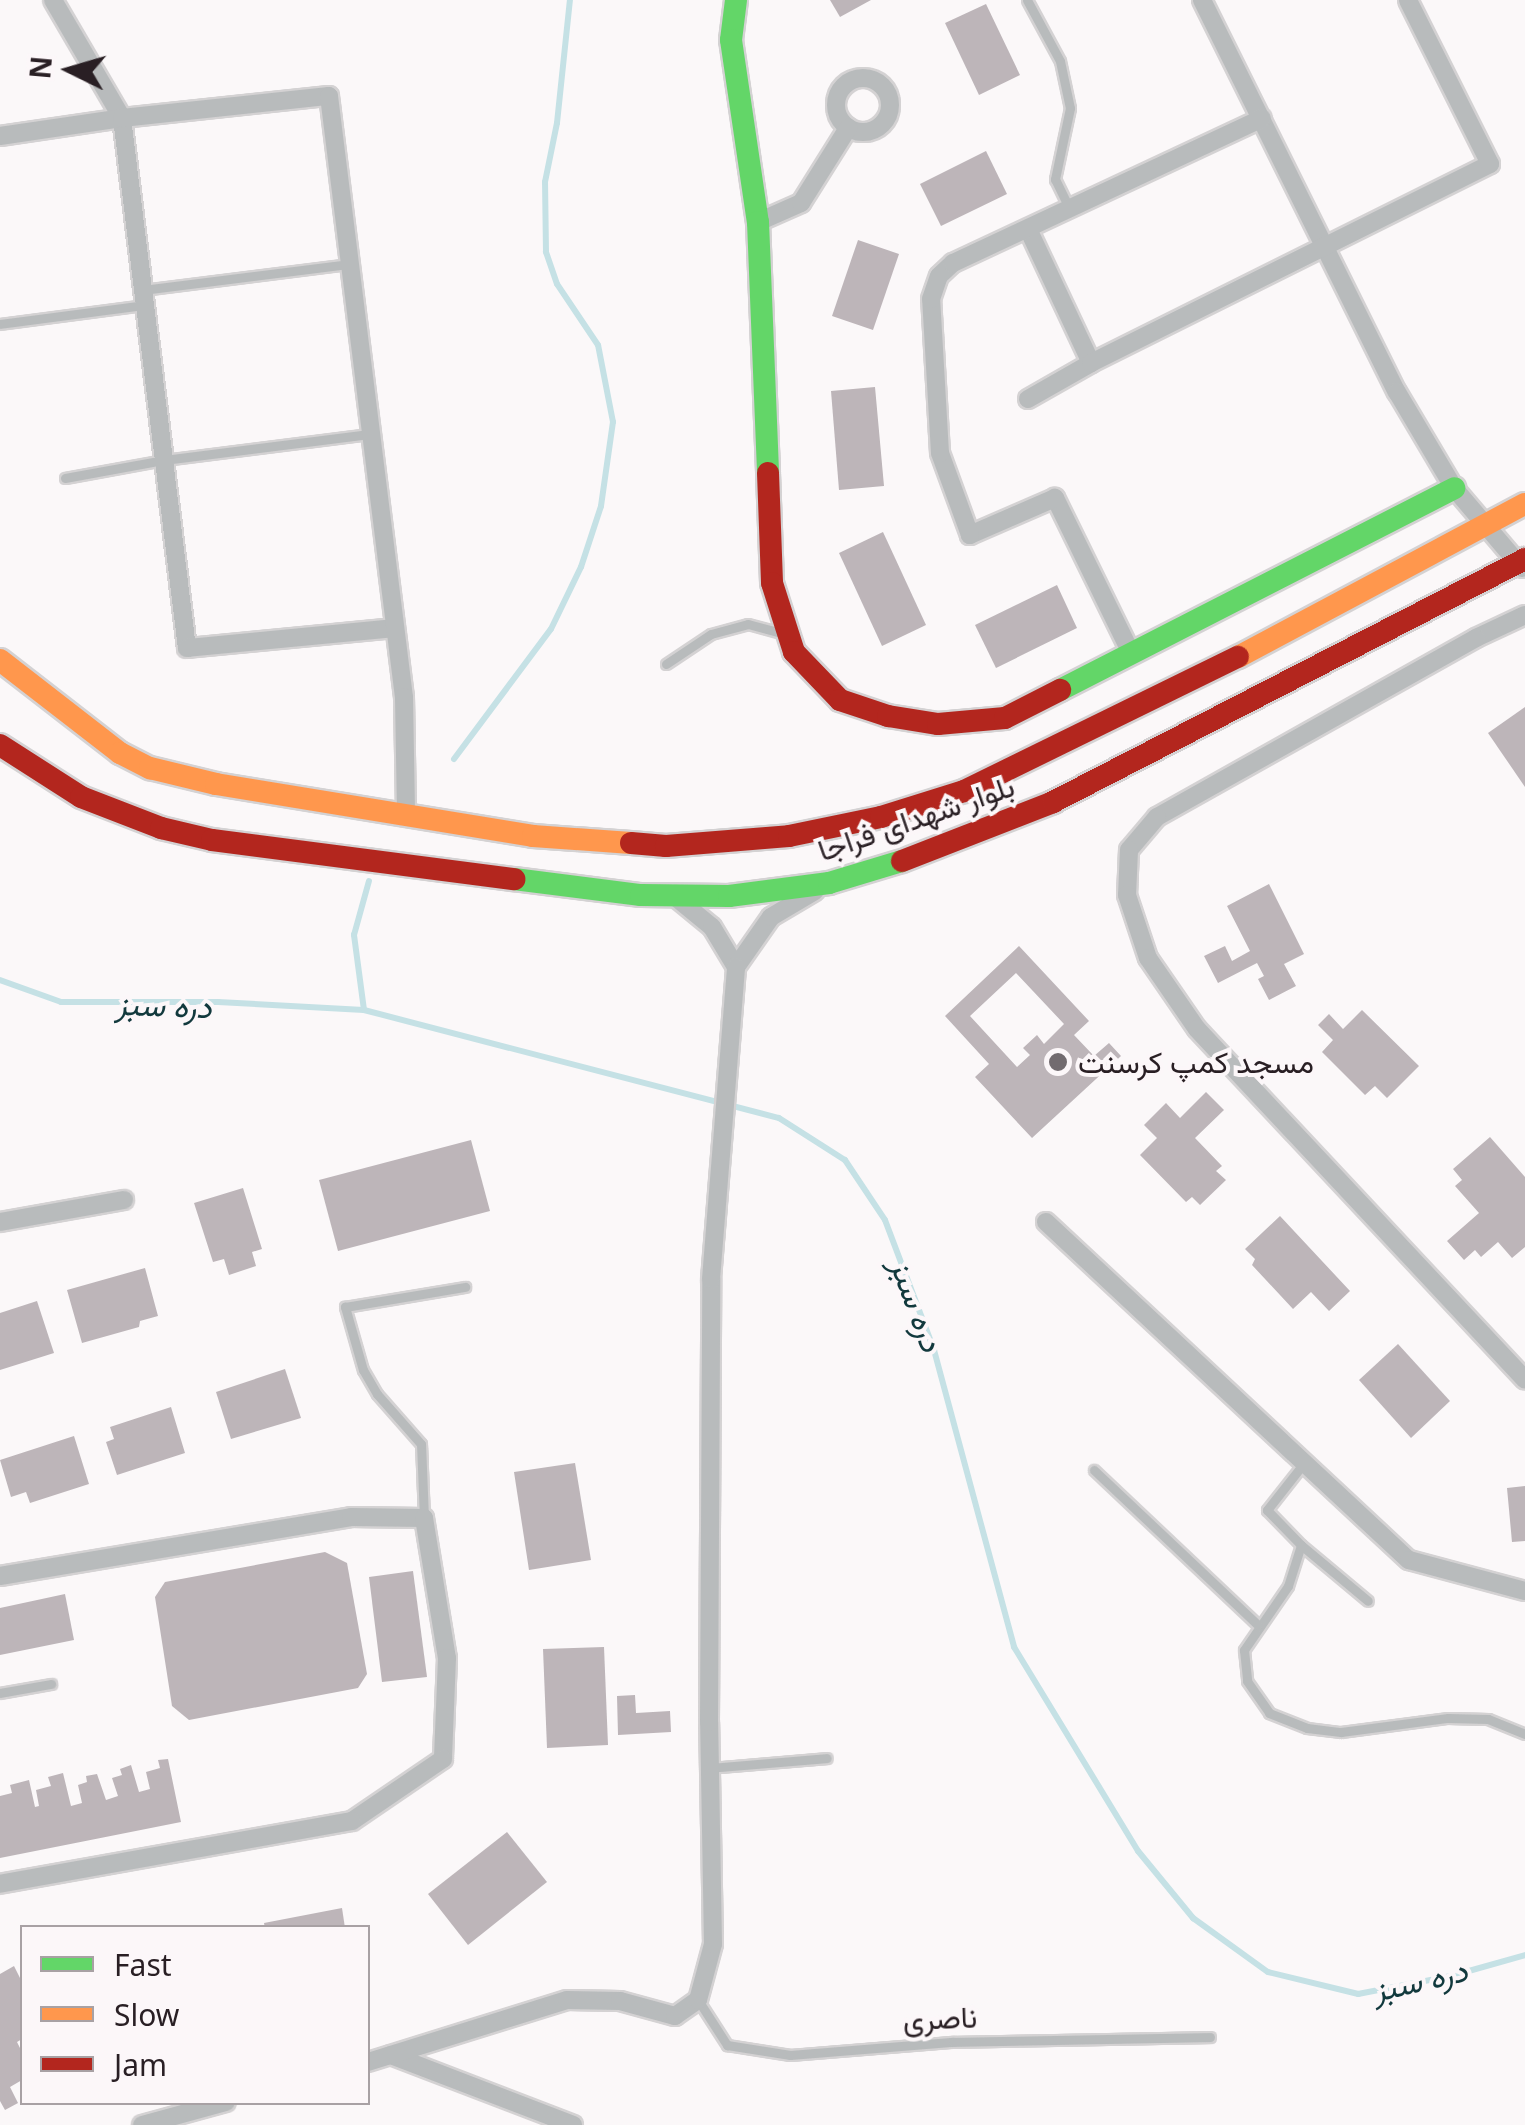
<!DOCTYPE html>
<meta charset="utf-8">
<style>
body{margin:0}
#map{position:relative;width:1525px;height:2125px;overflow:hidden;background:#fbf8f9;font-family:"Noto Sans",Vazirmatn,sans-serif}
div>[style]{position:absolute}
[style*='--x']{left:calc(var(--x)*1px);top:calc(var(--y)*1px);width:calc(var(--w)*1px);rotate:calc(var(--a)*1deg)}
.stream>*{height:6px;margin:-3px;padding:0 3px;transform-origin:3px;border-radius:3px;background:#c5e1e5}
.building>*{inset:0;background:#bdb5b9}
.roads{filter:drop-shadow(2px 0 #d4d2d3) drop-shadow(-2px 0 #d4d2d3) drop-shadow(0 2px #d4d2d3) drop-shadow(0 -2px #d4d2d3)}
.lane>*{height:9px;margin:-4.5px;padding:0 4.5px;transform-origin:4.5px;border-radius:4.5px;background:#b8bbbc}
.street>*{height:18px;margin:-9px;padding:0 9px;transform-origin:9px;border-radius:9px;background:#b8bbbc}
.street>.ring{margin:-9px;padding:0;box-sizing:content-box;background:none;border:18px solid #b8bbbc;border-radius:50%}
.fast>*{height:22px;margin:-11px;padding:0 11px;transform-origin:11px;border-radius:11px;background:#63d668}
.slow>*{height:22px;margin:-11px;padding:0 11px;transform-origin:11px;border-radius:11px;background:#ff974d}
.jam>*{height:22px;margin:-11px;padding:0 11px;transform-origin:11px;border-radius:11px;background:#b3261e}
.dots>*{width:28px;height:28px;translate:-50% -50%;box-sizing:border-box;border:5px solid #fcf7f9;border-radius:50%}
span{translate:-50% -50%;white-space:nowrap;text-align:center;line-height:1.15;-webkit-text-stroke:8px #fcf7f9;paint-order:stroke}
.street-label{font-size:30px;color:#291f24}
.poi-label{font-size:30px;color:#291f24}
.left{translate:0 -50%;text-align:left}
.water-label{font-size:32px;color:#12393d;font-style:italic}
.legend{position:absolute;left:20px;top:1925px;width:350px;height:180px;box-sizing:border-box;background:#fcf7f9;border:2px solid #a8a1a4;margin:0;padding:12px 18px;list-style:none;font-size:30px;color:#291f24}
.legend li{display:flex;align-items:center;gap:20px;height:50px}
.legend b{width:50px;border:2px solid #a8a1a4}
.north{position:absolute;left:20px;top:20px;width:100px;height:100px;-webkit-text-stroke:8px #fcf7f9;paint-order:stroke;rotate:275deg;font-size:28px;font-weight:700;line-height:40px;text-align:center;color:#291f24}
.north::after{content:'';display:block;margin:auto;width:35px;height:45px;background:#291f24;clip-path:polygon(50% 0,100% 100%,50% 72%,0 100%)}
</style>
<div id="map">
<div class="stream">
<div style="--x:454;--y:759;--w:162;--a:-53.3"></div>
<div style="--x:551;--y:629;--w:69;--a:-64.2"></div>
<div style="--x:581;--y:567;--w:64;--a:-71.8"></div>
<div style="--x:601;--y:506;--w:85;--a:-81.9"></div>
<div style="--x:613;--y:422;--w:78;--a:-101"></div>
<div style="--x:598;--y:345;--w:73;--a:-123.9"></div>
<div style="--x:557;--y:284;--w:34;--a:-109"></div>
<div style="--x:546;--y:252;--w:70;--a:-90.8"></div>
<div style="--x:545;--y:182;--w:60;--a:-78.5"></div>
<div style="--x:557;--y:123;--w:124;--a:-84"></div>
<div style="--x:0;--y:980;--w:65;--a:19.8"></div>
<div style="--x:61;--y:1002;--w:157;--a:0"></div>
<div style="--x:218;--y:1002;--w:146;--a:3.1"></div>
<div style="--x:364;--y:1010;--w:429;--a:14.6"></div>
<div style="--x:779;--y:1118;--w:78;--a:32.5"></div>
<div style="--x:845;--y:1160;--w:72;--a:56.3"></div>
<div style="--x:885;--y:1220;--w:139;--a:69.3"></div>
<div style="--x:934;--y:1350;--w:308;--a:74.9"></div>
<div style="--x:1014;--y:1647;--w:239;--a:58.7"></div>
<div style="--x:1138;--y:1851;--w:87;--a:50.6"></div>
<div style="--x:1193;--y:1918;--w:92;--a:35.8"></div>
<div style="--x:1268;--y:1972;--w:93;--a:13.7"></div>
<div style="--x:1358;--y:1994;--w:95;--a:-11"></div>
<div style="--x:1451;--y:1976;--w:77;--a:-15.8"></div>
<div style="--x:364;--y:1010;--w:76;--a:-97.6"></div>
<div style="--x:354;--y:935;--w:56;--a:-74.5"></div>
</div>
<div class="building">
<div style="clip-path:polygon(830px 0,871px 0,840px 17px)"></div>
<div style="clip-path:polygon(986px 4px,1020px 75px,979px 95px,945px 23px)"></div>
<div style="clip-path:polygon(986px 151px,1007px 194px,941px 226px,920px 184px)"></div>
<div style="clip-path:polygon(858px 240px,899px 254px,873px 330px,832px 316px)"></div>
<div style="clip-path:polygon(875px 387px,884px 486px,839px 490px,831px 391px)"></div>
<div style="clip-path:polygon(883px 532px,926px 625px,882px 646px,839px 553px)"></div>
<div style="clip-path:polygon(1057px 585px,1077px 628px,996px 668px,975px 625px)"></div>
<div style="clip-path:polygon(1525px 707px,1525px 787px,1488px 733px)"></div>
<div style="clip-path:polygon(1269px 884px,1304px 954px,1284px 964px,1296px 986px,1269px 1000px,1258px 979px,1264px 976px,1257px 963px,1218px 983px,1204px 956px,1225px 946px,1232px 961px,1250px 951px,1227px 906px)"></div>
<div style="clip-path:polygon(evenodd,1019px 946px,1089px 1021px,1074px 1035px,1094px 1056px,1109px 1043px,1121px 1056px,1032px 1138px,975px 1077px,989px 1064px,945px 1016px,1019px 946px,1016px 973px,1064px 1024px,1044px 1044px,1037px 1035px,1023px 1048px,1030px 1055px,1017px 1067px,970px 1016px,1016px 973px)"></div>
<div style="clip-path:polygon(1362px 1010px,1419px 1066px,1387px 1098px,1375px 1086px,1365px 1095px,1322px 1052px,1333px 1040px,1318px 1025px,1329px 1014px,1343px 1029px)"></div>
<div style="clip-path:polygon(1206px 1092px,1224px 1110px,1195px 1138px,1222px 1166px,1216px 1171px,1226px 1180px,1200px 1205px,1192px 1197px,1186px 1202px,1140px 1155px,1157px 1138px,1144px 1125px,1166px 1103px,1180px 1118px)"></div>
<div style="clip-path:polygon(1490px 1137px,1525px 1177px,1525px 1247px,1512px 1258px,1498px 1242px,1481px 1257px,1475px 1250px,1464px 1260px,1447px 1241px,1479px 1213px,1455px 1186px,1462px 1180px,1453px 1169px)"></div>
<div style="clip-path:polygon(471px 1140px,490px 1211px,338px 1251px,319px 1180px)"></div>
<div style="clip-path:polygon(243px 1188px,262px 1249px,252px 1252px,256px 1266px,229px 1275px,224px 1259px,213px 1262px,194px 1203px)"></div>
<div style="clip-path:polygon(1280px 1216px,1350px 1291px,1329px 1311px,1311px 1292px,1293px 1309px,1252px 1265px,1255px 1259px,1245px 1249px)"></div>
<div style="clip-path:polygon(145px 1268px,158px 1316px,140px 1321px,139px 1327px,82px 1343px,67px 1290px)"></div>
<div style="clip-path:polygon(37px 1301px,54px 1353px,0 1370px,0 1313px)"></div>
<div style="clip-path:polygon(1398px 1344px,1450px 1401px,1411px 1438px,1359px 1380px)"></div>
<div style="clip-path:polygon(285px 1369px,301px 1418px,231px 1439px,216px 1392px)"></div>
<div style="clip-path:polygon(171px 1407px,185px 1453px,117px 1475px,106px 1442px,114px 1439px,110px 1427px)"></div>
<div style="clip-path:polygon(74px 1436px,89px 1484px,30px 1503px,26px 1492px,11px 1497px,0 1460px)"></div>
<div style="clip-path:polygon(575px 1463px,591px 1560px,529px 1570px,514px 1472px)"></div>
<div style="clip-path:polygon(1525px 1486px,1525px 1541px,1512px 1542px,1507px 1488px)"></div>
<div style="clip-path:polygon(325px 1552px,347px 1563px,367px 1674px,358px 1688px,189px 1720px,172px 1706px,155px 1597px,165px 1582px)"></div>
<div style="clip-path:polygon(413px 1571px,427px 1677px,382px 1682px,369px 1577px)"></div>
<div style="clip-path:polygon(65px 1594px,74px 1640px,0 1655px,0 1608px)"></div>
<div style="clip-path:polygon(604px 1647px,608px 1745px,547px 1748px,543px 1649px)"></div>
<div style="clip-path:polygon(635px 1695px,636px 1713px,670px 1711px,671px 1732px,618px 1735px,617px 1696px)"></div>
<div style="clip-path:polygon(168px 1759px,181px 1822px,0 1858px,0 1796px,12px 1793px,10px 1785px,29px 1780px,35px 1807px,39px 1806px,36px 1790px,51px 1786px,48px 1777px,63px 1773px,71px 1806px,82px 1803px,78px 1785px,87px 1782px,86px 1776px,97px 1774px,106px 1800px,118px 1796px,112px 1778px,122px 1775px,120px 1769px,131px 1765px,139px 1792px,150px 1789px,146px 1772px,160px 1768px,158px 1760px)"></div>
<div style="clip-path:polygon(507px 1832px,547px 1882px,468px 1945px,428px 1894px)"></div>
<div style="clip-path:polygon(342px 1908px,345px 1928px,265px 1928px,264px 1923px)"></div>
<div style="clip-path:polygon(14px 1966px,22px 1982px,22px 2039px,17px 2042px,22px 2052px,22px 2080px,10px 2087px,18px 2103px,5px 2110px,0 2101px,0 1974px)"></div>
</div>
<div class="roads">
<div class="lane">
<div style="--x:1027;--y:0;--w:69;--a:61.6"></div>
<div style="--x:1060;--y:61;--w:48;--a:78"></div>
<div style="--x:1070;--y:108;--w:73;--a:101.9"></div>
<div style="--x:1055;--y:179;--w:32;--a:64"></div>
<div style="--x:143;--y:290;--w:208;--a:-7.2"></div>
<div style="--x:0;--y:324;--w:146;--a:-7.5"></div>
<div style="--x:65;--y:478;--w:101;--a:-10.3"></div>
<div style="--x:164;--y:460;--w:207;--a:-7.2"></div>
<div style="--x:666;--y:664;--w:54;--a:-33.7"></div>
<div style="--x:711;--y:634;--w:38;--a:-15"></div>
<div style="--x:748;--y:624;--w:35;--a:15"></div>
<div style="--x:1304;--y:1463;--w:60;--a:128.2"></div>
<div style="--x:1267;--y:1510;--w:49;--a:45.8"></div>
<div style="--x:1301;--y:1545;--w:43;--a:107.6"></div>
<div style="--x:1288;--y:1586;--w:78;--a:124.5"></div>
<div style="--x:1244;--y:1650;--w:31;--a:84"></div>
<div style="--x:1247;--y:1681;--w:39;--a:55"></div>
<div style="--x:1269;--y:1713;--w:41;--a:21.5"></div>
<div style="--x:1307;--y:1728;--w:34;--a:7"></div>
<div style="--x:1341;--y:1732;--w:108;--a:-7.5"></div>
<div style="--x:1448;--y:1718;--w:40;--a:1.4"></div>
<div style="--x:1488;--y:1719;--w:40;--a:22"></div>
<div style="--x:1094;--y:1470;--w:226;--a:43.4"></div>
<div style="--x:424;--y:1518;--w:74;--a:-92.3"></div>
<div style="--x:421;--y:1444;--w:67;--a:-131.3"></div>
<div style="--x:377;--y:1394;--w:28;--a:-120"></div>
<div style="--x:363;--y:1370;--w:66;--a:-105.9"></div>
<div style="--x:345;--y:1307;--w:122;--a:-9.5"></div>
<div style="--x:1301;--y:1545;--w:87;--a:39.9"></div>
<div style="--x:0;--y:1693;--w:52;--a:-10"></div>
<div style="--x:709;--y:1768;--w:118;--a:-4.8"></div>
<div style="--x:698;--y:2000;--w:54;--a:57.2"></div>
<div style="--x:727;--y:2045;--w:64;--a:9"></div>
<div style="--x:790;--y:2055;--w:164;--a:-4.6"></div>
<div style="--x:953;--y:2042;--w:257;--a:-1.1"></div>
</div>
<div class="street">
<div style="--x:53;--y:0;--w:137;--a:59.7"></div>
<div style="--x:122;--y:118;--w:534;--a:83.01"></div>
<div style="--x:187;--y:648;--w:208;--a:-5.5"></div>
<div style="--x:1202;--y:0;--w:438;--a:63.6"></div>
<div style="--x:1397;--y:392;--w:112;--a:59.3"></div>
<div style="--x:1454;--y:488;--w:105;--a:49.6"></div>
<div class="ring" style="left:836px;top:78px;width:36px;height:36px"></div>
<div style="--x:0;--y:136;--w:123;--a:-8.4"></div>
<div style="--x:122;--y:118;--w:208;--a:-6.1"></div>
<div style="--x:329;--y:96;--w:606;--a:82.89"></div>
<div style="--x:404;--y:697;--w:118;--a:89"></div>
<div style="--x:758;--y:222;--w:47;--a:-23.8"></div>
<div style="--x:801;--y:203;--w:89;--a:-57.9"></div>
<div style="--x:1029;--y:231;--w:146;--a:64.8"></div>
<div style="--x:1028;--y:399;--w:73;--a:-29.7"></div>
<div style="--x:1091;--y:363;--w:446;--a:-26.5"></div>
<div style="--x:1490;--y:164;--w:183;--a:-116.6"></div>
<div style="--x:1525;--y:615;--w:54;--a:154.9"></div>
<div style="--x:1476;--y:638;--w:366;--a:150.7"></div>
<div style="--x:1157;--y:817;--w:43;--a:130.3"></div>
<div style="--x:1129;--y:850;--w:45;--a:92.5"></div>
<div style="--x:1127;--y:895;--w:66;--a:71.6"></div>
<div style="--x:1148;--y:958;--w:86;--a:55.4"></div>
<div style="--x:1197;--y:1029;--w:480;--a:46.9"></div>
<div style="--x:1131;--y:653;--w:173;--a:-116.1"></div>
<div style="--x:1055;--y:498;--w:93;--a:156.5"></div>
<div style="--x:970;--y:535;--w:87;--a:-110.1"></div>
<div style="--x:940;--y:453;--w:154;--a:-93.3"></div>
<div style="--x:931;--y:299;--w:24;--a:-71"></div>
<div style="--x:939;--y:276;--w:19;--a:-43"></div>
<div style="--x:953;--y:263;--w:341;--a:-25.1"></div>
<div style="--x:673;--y:895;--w:50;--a:39.4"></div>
<div style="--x:712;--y:927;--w:47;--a:59"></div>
<div style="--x:736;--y:967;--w:61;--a:-55"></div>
<div style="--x:771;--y:917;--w:51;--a:-30.6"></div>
<div style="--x:0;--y:1222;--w:126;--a:-10.1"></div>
<div style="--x:1046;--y:1222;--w:496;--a:43"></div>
<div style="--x:1409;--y:1560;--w:120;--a:15"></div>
<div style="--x:0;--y:1576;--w:356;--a:-9.5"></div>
<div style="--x:351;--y:1517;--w:73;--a:0.8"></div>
<div style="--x:424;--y:1518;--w:142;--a:80.7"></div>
<div style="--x:447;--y:1658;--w:101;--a:92.3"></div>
<div style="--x:443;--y:1759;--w:110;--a:145.7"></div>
<div style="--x:352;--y:1821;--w:358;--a:169.9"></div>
<div style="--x:391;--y:2055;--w:195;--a:21"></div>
<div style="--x:368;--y:2062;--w:208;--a:-17.3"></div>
<div style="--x:567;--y:2000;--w:53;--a:1.1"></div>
<div style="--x:620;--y:2001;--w:57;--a:15.3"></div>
<div style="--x:675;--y:2016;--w:28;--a:-35"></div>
<div style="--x:698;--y:2000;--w:58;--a:-75"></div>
<div style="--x:713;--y:1944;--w:222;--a:-91"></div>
<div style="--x:709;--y:1722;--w:443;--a:-89.7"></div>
<div style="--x:711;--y:1279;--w:313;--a:-85.4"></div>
<div style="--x:142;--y:2125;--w:87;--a:-15.3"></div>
</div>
<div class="fast">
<div style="--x:736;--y:0;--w:40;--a:97.1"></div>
<div style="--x:731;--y:40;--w:184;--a:81.6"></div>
<div style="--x:758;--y:222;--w:251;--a:87.7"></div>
<div style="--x:1060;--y:690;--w:443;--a:-27.1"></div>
<div style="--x:514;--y:879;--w:128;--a:7.2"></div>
<div style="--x:641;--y:895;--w:88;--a:0.7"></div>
<div style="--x:729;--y:896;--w:101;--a:-7.4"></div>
<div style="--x:829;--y:883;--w:76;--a:-16.8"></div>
</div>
<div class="slow">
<div style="--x:1238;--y:657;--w:325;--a:-28.1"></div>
<div style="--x:0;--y:660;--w:152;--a:37.8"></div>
<div style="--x:120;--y:753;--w:34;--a:27"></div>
<div style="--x:150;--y:768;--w:68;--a:13.6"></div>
<div style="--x:216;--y:784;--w:321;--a:9.3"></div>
<div style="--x:533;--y:836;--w:98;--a:4.1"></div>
</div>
<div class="jam">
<div style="--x:768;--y:473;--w:110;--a:87.9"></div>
<div style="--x:772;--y:583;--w:72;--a:72.3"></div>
<div style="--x:794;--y:652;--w:66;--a:46.2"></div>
<div style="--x:840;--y:700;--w:51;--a:18.4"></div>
<div style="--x:888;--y:716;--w:51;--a:9.1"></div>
<div style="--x:938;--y:724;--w:67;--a:-5.1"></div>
<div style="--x:1005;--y:718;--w:62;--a:-27"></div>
<div style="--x:0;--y:745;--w:96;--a:32.7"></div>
<div style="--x:81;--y:797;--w:86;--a:21.2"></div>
<div style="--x:161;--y:828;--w:52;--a:13.2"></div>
<div style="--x:212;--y:840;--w:305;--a:7.4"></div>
<div style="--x:631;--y:843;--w:35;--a:5"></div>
<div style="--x:666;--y:846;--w:123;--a:-4.6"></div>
<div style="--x:789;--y:836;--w:94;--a:-11.7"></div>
<div style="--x:881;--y:817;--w:87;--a:-17.4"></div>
<div style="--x:964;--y:791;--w:305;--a:-26.1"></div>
<div style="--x:902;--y:861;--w:162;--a:-21.3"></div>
<div style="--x:1053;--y:802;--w:531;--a:-27.24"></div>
</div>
</div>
<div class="dots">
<div style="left:1058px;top:1062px;background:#726b6f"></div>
</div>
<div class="street-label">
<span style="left:916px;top:818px;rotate:-19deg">بلوار شهدای فراجا</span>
<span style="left:940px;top:2018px;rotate:-2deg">ناصری</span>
</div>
<div class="poi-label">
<span class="left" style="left:1078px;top:1062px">مسجد کمپ کرسنت</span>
</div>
<div class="water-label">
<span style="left:164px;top:1005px;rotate:2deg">دره سبز</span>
<span style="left:917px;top:1305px;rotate:70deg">دره سبز</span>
<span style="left:1420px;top:1980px;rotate:-13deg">دره سبز</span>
</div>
<ul class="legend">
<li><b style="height:12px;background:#63d668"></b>Fast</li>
<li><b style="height:12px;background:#ff974d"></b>Slow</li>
<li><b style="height:12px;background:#b3261e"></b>Jam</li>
</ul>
<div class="north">N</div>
</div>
